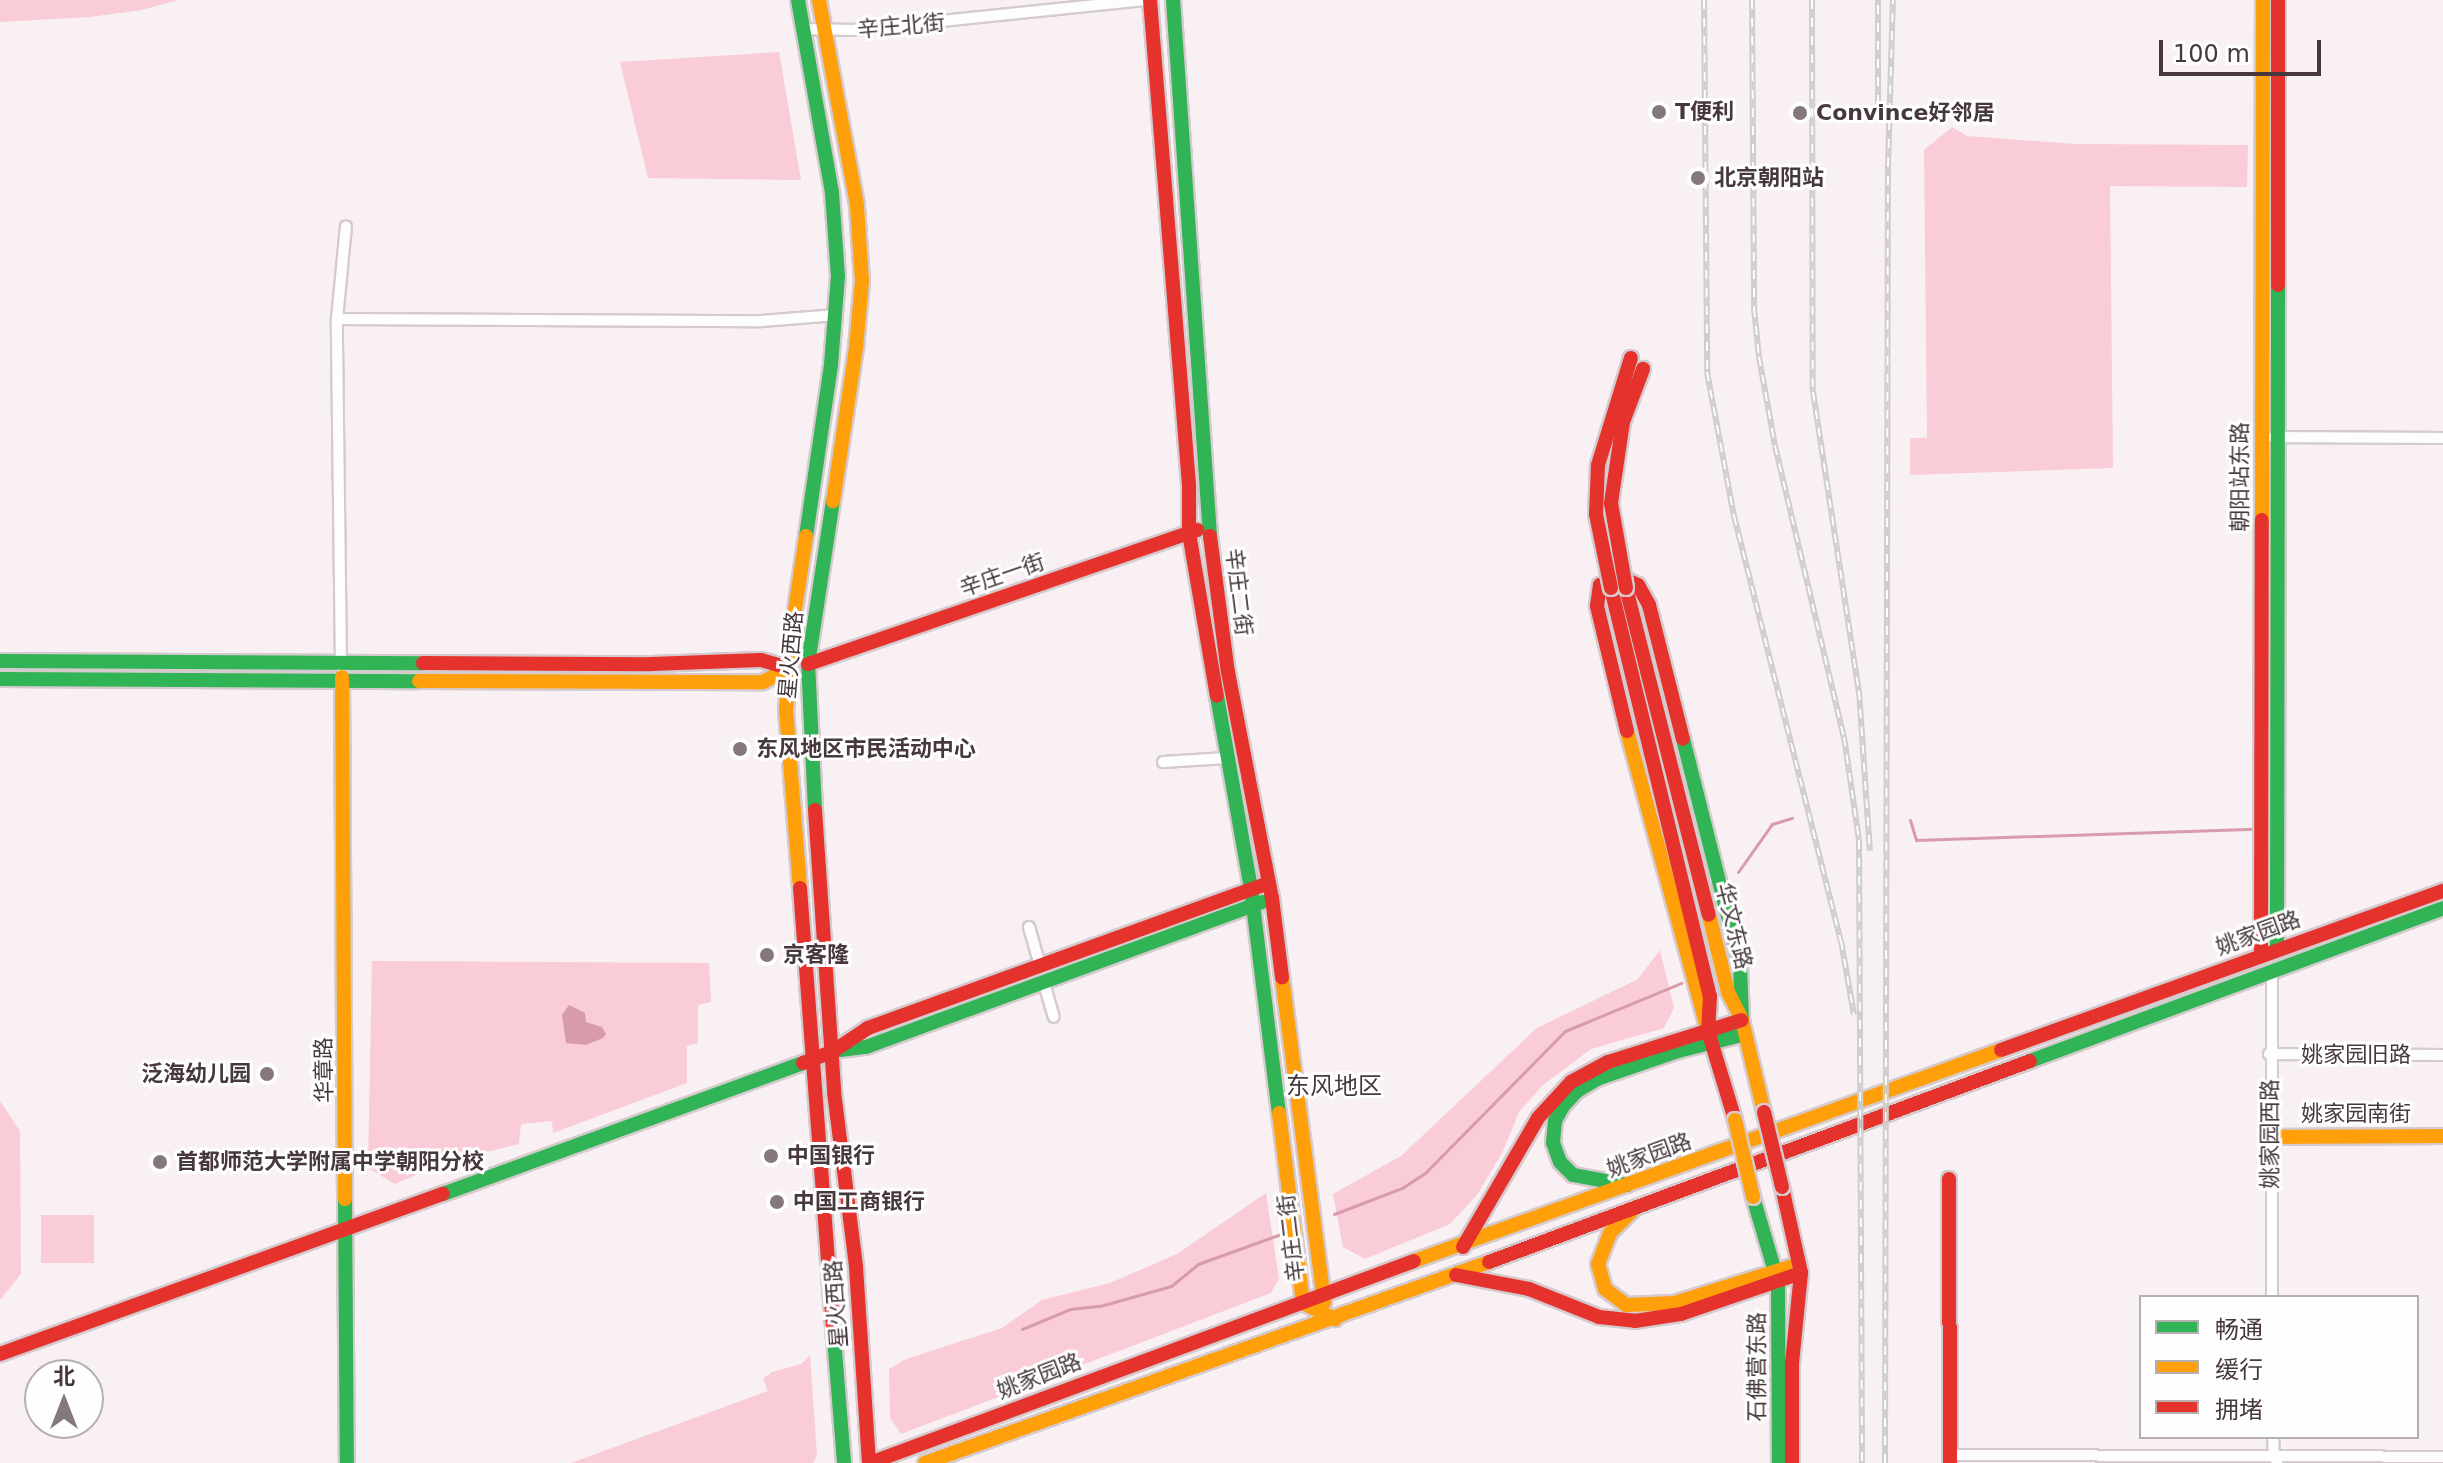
<!DOCTYPE html>
<meta charset="utf-8">
<style>
body{margin:0}
#map{position:relative;width:2443px;height:1463px;overflow:hidden;background:#f8f0f2;font-family:"DejaVu Sans","Noto Sans SC",sans-serif}
div>[style]{position:absolute}
[style*='--x']{left:calc(var(--x)*1px);top:calc(var(--y)*1px);width:calc(var(--w)*1px);rotate:calc(var(--a)*1deg)}
.green>*{inset:0;background:#f9ccd7}
.water>*{inset:0;background:#d89bac}
.stream>*{height:3px;margin:-1.5px;padding:0 1.5px;transform-origin:1.5px;border-radius:1.5px;background:#d89bac}
.roads{filter:drop-shadow(2px 0 #d5cbce) drop-shadow(-2px 0 #d5cbce) drop-shadow(0 2px #d5cbce) drop-shadow(0 -2px #d5cbce)}
.street>*{height:10px;margin:-5px;padding:0 5px;transform-origin:5px;border-radius:5px;background:#fefdfd}
.fast>*{height:14px;margin:-7px;padding:0 7px;transform-origin:7px;border-radius:7px;background:#30b455}
.slow>*{height:14px;margin:-7px;padding:0 7px;transform-origin:7px;border-radius:7px;background:#ff9f0a}
.jam>*{height:14px;margin:-7px;padding:0 7px;transform-origin:7px;border-radius:7px;background:#e5322d}
.rail>*{height:6px;margin-top:-3px;transform-origin:0;background:repeating-linear-gradient(90deg,#fefefe 0 9px,#d0cdcd 0 18px);box-sizing:border-box;border-block:2px solid #d0cdcd}
.bridges{filter:drop-shadow(2px 0 #d5cbce) drop-shadow(-2px 0 #d5cbce) drop-shadow(0 2px #d5cbce) drop-shadow(0 -2px #d5cbce)}
.slow-bridge>*{height:14px;margin:-7px;padding:0 7px;transform-origin:7px;border-radius:7px;background:#ff9f0a}
.jam-bridge>*{height:14px;margin:-7px;padding:0 7px;transform-origin:7px;border-radius:7px;background:#e5322d}
.dots>*{width:22px;height:22px;translate:-50% -50%;box-sizing:border-box;border:4px solid #fefefe;border-radius:50%}
span{translate:-50% -50%;white-space:nowrap;text-align:center;line-height:1.15;-webkit-text-stroke:6px #fefefe;paint-order:stroke}
.street-label{font-size:22px;color:#47383c}
.poi-label{font-size:22px;color:#47383c;font-weight:700}
.left{translate:0 -50%;text-align:left}
.right{translate:-100% -50%;text-align:right}
.neighbourhood-label{font-size:24px;color:#47383c}
.legend{position:absolute;left:2139px;top:1295px;width:280px;height:144px;box-sizing:border-box;background:#fefefe;border:2px solid #b5afb0;margin:0;padding:10px 14px;list-style:none;font-size:24px;color:#47383c}
.legend li{display:flex;align-items:center;gap:16px;height:40px}
.legend b{width:40px;border:2px solid #b5afb0}
.north{position:absolute;left:24px;top:1359px;width:80px;height:80px;box-sizing:border-box;background:#fefefe;border:2px solid #b5afb0;border-radius:50%;rotate:0deg;font-size:22px;font-weight:700;line-height:32px;text-align:center;color:#47383c}
.north::after{content:'';display:block;margin:auto;width:28px;height:36px;background:#85787c;clip-path:polygon(50% 0,100% 100%,50% 72%,0 100%)}
.scale{position:absolute;left:2159px;top:40px;width:162px;height:36px;box-sizing:border-box;border:4px solid #47383c;border-top:0;padding-left:10px;font-size:24px;line-height:28px;white-space:nowrap;color:#47383c;-webkit-text-stroke:6px #fefefe;paint-order:stroke}
</style>
<div id="map">
<div class="green">
<div style="clip-path:polygon(0 0,178px 0,142px 10px,90px 17px,0 22px)"></div>
<div style="clip-path:polygon(779px 52px,801px 180px,648px 178px,620px 62px)"></div>
<div style="clip-path:polygon(1952px 127px,1967px 136px,2075px 144px,2248px 145px,2247px 187px,2110px 186px,2113px 468px,1910px 475px,1910px 438px,1927px 438px,1924px 150px)"></div>
<div style="clip-path:polygon(1660px 950px,1674px 1008px,1664px 1028px,1591px 1049px,1543px 1085px,1519px 1112px,1502px 1153px,1477px 1195px,1450px 1224px,1365px 1259px,1343px 1247px,1333px 1194px,1401px 1156px,1537px 1028px,1638px 979px)"></div>
<div style="clip-path:polygon(372px 961px,709px 963px,711px 1002px,698px 1005px,698px 1043px,687px 1046px,687px 1083px,553px 1133px,552px 1121px,521px 1124px,519px 1144px,448px 1161px,395px 1184px,368px 1168px)"></div>
<div style="clip-path:polygon(0 1101px,20px 1131px,21px 1274px,0 1300px)"></div>
<div style="clip-path:polygon(1266px 1193px,1279px 1279px,1271px 1293px,901px 1434px,890px 1418px,889px 1369px,906px 1359px,1002px 1328px,1042px 1300px,1110px 1283px,1177px 1254px)"></div>
<div style="clip-path:polygon(41px 1215px,94px 1215px,94px 1263px,41px 1263px)"></div>
<div style="clip-path:polygon(810px 1355px,817px 1455px,813px 1463px,571px 1463px,768px 1391px,763px 1379px,772px 1372px,801px 1364px)"></div>
</div>
<div class="water">
<div style="clip-path:polygon(569px 1005px,585px 1013px,586px 1022px,602px 1027px,606px 1034px,603px 1038px,586px 1045px,566px 1043px,562px 1015px)"></div>
</div>
<div class="stream">
<div style="--x:1910;--y:820;--w:21;--a:73"></div>
<div style="--x:1916;--y:840;--w:339;--a:-1.9"></div>
<div style="--x:1738;--y:872;--w:59;--a:-54.7"></div>
<div style="--x:1772;--y:824;--w:21;--a:-17"></div>
<div style="--x:1334;--y:1214;--w:73;--a:-20.9"></div>
<div style="--x:1402;--y:1188;--w:27;--a:-33"></div>
<div style="--x:1425;--y:1173;--w:199;--a:-45.4"></div>
<div style="--x:1565;--y:1031;--w:126;--a:-22.5"></div>
<div style="--x:1022;--y:1329;--w:52;--a:-22.6"></div>
<div style="--x:1070;--y:1309;--w:30;--a:-6"></div>
<div style="--x:1100;--y:1306;--w:74;--a:-15.7"></div>
<div style="--x:1171;--y:1286;--w:35;--a:-39"></div>
<div style="--x:1198;--y:1264;--w:97;--a:-19.9"></div>
</div>
<div class="roads">
<div class="street">
<div style="--x:803;--y:29;--w:51;--a:1.1"></div>
<div style="--x:854;--y:30;--w:290;--a:-5.9"></div>
<div style="--x:337;--y:319;--w:424;--a:0.3"></div>
<div style="--x:761;--y:321;--w:76;--a:-4.5"></div>
<div style="--x:2273;--y:437;--w:170;--a:0.3"></div>
<div style="--x:341;--y:667;--w:348;--a:-90.7"></div>
<div style="--x:337;--y:319;--w:93;--a:-84.5"></div>
<div style="--x:1163;--y:762;--w:63;--a:-3.6"></div>
<div style="--x:1029;--y:927;--w:40;--a:74"></div>
<div style="--x:2272;--y:972;--w:325;--a:90"></div>
<div style="--x:1044;--y:983;--w:35;--a:74"></div>
<div style="--x:2269;--y:1054;--w:174;--a:0.3"></div>
<div style="--x:2273;--y:1437;--w:20;--a:87"></div>
<div style="--x:2274;--y:1457;--w:6;--a:59"></div>
<div style="--x:1950;--y:1455;--w:493;--a:0.2"></div>
</div>
<div class="fast">
<div style="--x:798;--y:0;--w:196;--a:80"></div>
<div style="--x:832;--y:193;--w:83;--a:85.9"></div>
<div style="--x:838;--y:276;--w:89;--a:94.5"></div>
<div style="--x:831;--y:365;--w:173;--a:98.3"></div>
<div style="--x:1173;--y:0;--w:537;--a:86.05"></div>
<div style="--x:0;--y:661;--w:423;--a:0.3"></div>
<div style="--x:0;--y:679;--w:419;--a:0.3"></div>
<div style="--x:1217;--y:696;--w:196;--a:80"></div>
<div style="--x:1251;--y:889;--w:226;--a:82.9"></div>
<div style="--x:1683;--y:739;--w:233;--a:75.8"></div>
<div style="--x:1740;--y:965;--w:55;--a:87.9"></div>
<div style="--x:815;--y:810;--w:146;--a:-92.7"></div>
<div style="--x:808;--y:664;--w:165;--a:-81.3"></div>
<div style="--x:2277;--y:949;--w:664;--a:-89.91"></div>
<div style="--x:840;--y:1050;--w:26;--a:-7"></div>
<div style="--x:866;--y:1047;--w:422;--a:-20.1"></div>
<div style="--x:2030;--y:1061;--w:440;--a:-20.3"></div>
<div style="--x:1627;--y:1185;--w:55;--a:-169.5"></div>
<div style="--x:1573;--y:1175;--w:18;--a:-135"></div>
<div style="--x:1560;--y:1162;--w:20;--a:-110"></div>
<div style="--x:1553;--y:1143;--w:22;--a:-85"></div>
<div style="--x:1555;--y:1121;--w:17;--a:-62"></div>
<div style="--x:1563;--y:1106;--w:21;--a:-47"></div>
<div style="--x:1577;--y:1091;--w:23;--a:-31"></div>
<div style="--x:1597;--y:1079;--w:86;--a:-19.1"></div>
<div style="--x:1678;--y:1051;--w:69;--a:-14.2"></div>
<div style="--x:443;--y:1194;--w:383;--a:-20"></div>
<div style="--x:1753;--y:1197;--w:89;--a:73.6"></div>
<div style="--x:1778;--y:1282;--w:181;--a:89.7"></div>
<div style="--x:345;--y:1199;--w:264;--a:89.6"></div>
<div style="--x:834;--y:1338;--w:125;--a:85.4"></div>
</div>
<div class="slow">
<div style="--x:819;--y:0;--w:209;--a:79.5"></div>
<div style="--x:857;--y:206;--w:75;--a:86.2"></div>
<div style="--x:862;--y:281;--w:67;--a:95.1"></div>
<div style="--x:856;--y:348;--w:155;--a:98.5"></div>
<div style="--x:2262;--y:520;--w:520;--a:-89.89"></div>
<div style="--x:342;--y:677;--w:522;--a:89.67"></div>
<div style="--x:419;--y:681;--w:344;--a:0.2"></div>
<div style="--x:763;--y:682;--w:30;--a:-28"></div>
<div style="--x:1627;--y:731;--w:311;--a:74.9"></div>
<div style="--x:800;--y:888;--w:178;--a:-94.5"></div>
<div style="--x:786;--y:711;--w:81;--a:-85.8"></div>
<div style="--x:792;--y:630;--w:95;--a:-81.5"></div>
<div style="--x:1709;--y:915;--w:79;--a:76.1"></div>
<div style="--x:1728;--y:992;--w:31;--a:63"></div>
<div style="--x:1742;--y:1020;--w:95;--a:76.6"></div>
<div style="--x:1282;--y:977;--w:328;--a:82.6"></div>
<div style="--x:1279;--y:1113;--w:192;--a:82.8"></div>
<div style="--x:1303;--y:1303;--w:36;--a:27"></div>
<div style="--x:2270;--y:1137;--w:173;--a:-0.3"></div>
<div style="--x:1632;--y:1211;--w:31;--a:135"></div>
<div style="--x:1610;--y:1233;--w:33;--a:111"></div>
<div style="--x:1598;--y:1264;--w:26;--a:74"></div>
<div style="--x:1605;--y:1289;--w:26;--a:37"></div>
<div style="--x:1626;--y:1305;--w:48;--a:-2.4"></div>
<div style="--x:1674;--y:1303;--w:131;--a:-17.3"></div>
<div style="--x:1414;--y:1261;--w:624;--a:-19.77"></div>
<div style="--x:925;--y:1463;--w:599;--a:-19.62"></div>
</div>
<div class="jam">
<div style="--x:1150;--y:0;--w:488;--a:85.4"></div>
<div style="--x:1189;--y:486;--w:47;--a:90"></div>
<div style="--x:1189;--y:533;--w:165;--a:80.3"></div>
<div style="--x:2278;--y:285;--w:285;--a:-90"></div>
<div style="--x:1210;--y:536;--w:137;--a:82.5"></div>
<div style="--x:1228;--y:672;--w:230;--a:79"></div>
<div style="--x:1272;--y:898;--w:80;--a:82.8"></div>
<div style="--x:1611;--y:588;--w:420;--a:76.4"></div>
<div style="--x:1710;--y:996;--w:35;--a:93"></div>
<div style="--x:1708;--y:1031;--w:93;--a:73.1"></div>
<div style="--x:1626;--y:588;--w:337;--a:75.8"></div>
<div style="--x:423;--y:663;--w:228;--a:0.3"></div>
<div style="--x:651;--y:664;--w:110;--a:-2.1"></div>
<div style="--x:761;--y:660;--w:29;--a:16"></div>
<div style="--x:808;--y:664;--w:412;--a:-19"></div>
<div style="--x:1627;--y:731;--w:129;--a:-103.5"></div>
<div style="--x:1597;--y:606;--w:21;--a:-82"></div>
<div style="--x:1600;--y:585;--w:23;--a:-18"></div>
<div style="--x:1622;--y:578;--w:17;--a:24"></div>
<div style="--x:1638;--y:585;--w:23;--a:61"></div>
<div style="--x:1649;--y:605;--w:138;--a:75.8"></div>
<div style="--x:815;--y:810;--w:283;--a:86.1"></div>
<div style="--x:834;--y:1092;--w:176;--a:82.8"></div>
<div style="--x:856;--y:1267;--w:196;--a:86.2"></div>
<div style="--x:800;--y:888;--w:451;--a:85.7"></div>
<div style="--x:2261;--y:955;--w:435;--a:-89.9"></div>
<div style="--x:2001;--y:1050;--w:470;--a:-19.8"></div>
<div style="--x:803;--y:1063;--w:31;--a:-21"></div>
<div style="--x:832;--y:1052;--w:43;--a:-33.7"></div>
<div style="--x:868;--y:1028;--w:426;--a:-19.9"></div>
<div style="--x:1949;--y:1179;--w:284;--a:89.8"></div>
<div style="--x:1782;--y:1187;--w:88;--a:77.5"></div>
<div style="--x:1801;--y:1273;--w:90;--a:95.7"></div>
<div style="--x:1792;--y:1363;--w:100;--a:90"></div>
<div style="--x:1463;--y:1247;--w:149;--a:-59.8"></div>
<div style="--x:1538;--y:1118;--w:49;--a:-47.5"></div>
<div style="--x:1571;--y:1082;--w:42;--a:-28.4"></div>
<div style="--x:1608;--y:1062;--w:140;--a:-17.4"></div>
<div style="--x:1489;--y:1262;--w:577;--a:-20.38"></div>
<div style="--x:1456;--y:1275;--w:74;--a:10.9"></div>
<div style="--x:1529;--y:1289;--w:75;--a:21.8"></div>
<div style="--x:1599;--y:1317;--w:36;--a:6"></div>
<div style="--x:1635;--y:1321;--w:47;--a:-8.7"></div>
<div style="--x:1681;--y:1314;--w:127;--a:-18.9"></div>
<div style="--x:0;--y:1354;--w:471;--a:-19.9"></div>
<div style="--x:870;--y:1463;--w:580;--a:-20.37"></div>
</div>
</div>
<div class="rail">
<div style="--x:1704;--y:0;--w:372;--a:89.5"></div>
<div style="--x:1707;--y:372;--w:147;--a:79.4"></div>
<div style="--x:1734;--y:516;--w:438;--a:75.9"></div>
<div style="--x:1841;--y:941;--w:75;--a:80"></div>
<div style="--x:1752;--y:0;--w:308;--a:89.6"></div>
<div style="--x:1754;--y:308;--w:49;--a:84.2"></div>
<div style="--x:1759;--y:357;--w:90;--a:79.8"></div>
<div style="--x:1775;--y:446;--w:299;--a:76.7"></div>
<div style="--x:1844;--y:737;--w:104;--a:81.7"></div>
<div style="--x:1859;--y:840;--w:623;--a:89.72"></div>
<div style="--x:1812;--y:0;--w:392;--a:89.9"></div>
<div style="--x:1813;--y:392;--w:303;--a:81.3"></div>
<div style="--x:1859;--y:691;--w:160;--a:86.1"></div>
<div style="--x:1878;--y:104;--w:104;--a:-90"></div>
<div style="--x:1885;--y:1463;--w:1297;--a:-89.87"></div>
<div style="--x:1888;--y:166;--w:166;--a:-88.3"></div>
</div>
<div class="bridges">
<div class="slow-bridge">
<div style="--x:1735;--y:1120;--w:79;--a:76.8"></div>
</div>
<div class="jam-bridge">
<div style="--x:1611;--y:588;--w:76;--a:-101.5"></div>
<div style="--x:1596;--y:514;--w:49;--a:-87.7"></div>
<div style="--x:1598;--y:465;--w:112;--a:-72.9"></div>
<div style="--x:1626;--y:588;--w:86;--a:-100"></div>
<div style="--x:1611;--y:503;--w:82;--a:-81.6"></div>
<div style="--x:1623;--y:422;--w:57;--a:-69.3"></div>
<div style="--x:1764;--y:1112;--w:77;--a:76.5"></div>
</div>
</div>
<div class="dots">
<div style="left:1659px;top:112px;background:#85787c"></div>
<div style="left:1800px;top:113px;background:#85787c"></div>
<div style="left:1698px;top:178px;background:#85787c"></div>
<div style="left:740px;top:749px;background:#85787c"></div>
<div style="left:767px;top:955px;background:#85787c"></div>
<div style="left:267px;top:1074px;background:#85787c"></div>
<div style="left:771px;top:1156px;background:#85787c"></div>
<div style="left:160px;top:1162px;background:#85787c"></div>
<div style="left:777px;top:1202px;background:#85787c"></div>
</div>
<div class="street-label">
<span style="left:901px;top:26px;rotate:-5deg">辛庄北街</span>
<span style="left:2240px;top:477px;rotate:-90deg">朝阳站东路</span>
<span style="left:1002px;top:575px;rotate:-19deg">辛庄一街</span>
<span style="left:1239px;top:592px;rotate:83deg">辛庄二街</span>
<span style="left:791px;top:655px;rotate:-85deg">星火西路</span>
<span style="left:1734px;top:926px;rotate:76deg">华文东路</span>
<span style="left:2258px;top:933px;rotate:-20deg">姚家园路</span>
<span style="left:2356px;top:1055px">姚家园旧路</span>
<span style="left:324px;top:1070px;rotate:-91deg">华章路</span>
<span style="left:2356px;top:1114px">姚家园南街</span>
<span style="left:2270px;top:1134px;rotate:-90deg">姚家园西路</span>
<span style="left:1649px;top:1155px;rotate:-20deg">姚家园路</span>
<span style="left:1291px;top:1238px;rotate:-97deg">辛庄二街</span>
<span style="left:836px;top:1304px;rotate:-94deg">星火西路</span>
<span style="left:1757px;top:1367px;rotate:-90deg">石佛营东路</span>
<span style="left:1039px;top:1376px;rotate:-21deg">姚家园路</span>
</div>
<div class="poi-label">
<span class="left" style="left:1675px;top:112px">T便利</span>
<span class="left" style="left:1816px;top:113px">Convince好邻居</span>
<span class="left" style="left:1714px;top:178px">北京朝阳站</span>
<span class="left" style="left:756px;top:749px">东风地区市民活动中心</span>
<span class="left" style="left:783px;top:955px">京客隆</span>
<span class="right" style="left:251px;top:1074px">泛海幼儿园</span>
<span class="left" style="left:787px;top:1156px">中国银行</span>
<span class="left" style="left:176px;top:1162px">首都师范大学附属中学朝阳分校</span>
<span class="left" style="left:793px;top:1202px">中国工商银行</span>
</div>
<div class="neighbourhood-label">
<span style="left:1334px;top:1087px">东风地区</span>
</div>
<ul class="legend">
<li><b style="height:10px;background:#30b455"></b>畅通</li>
<li><b style="height:10px;background:#ff9f0a"></b>缓行</li>
<li><b style="height:10px;background:#e5322d"></b>拥堵</li>
</ul>
<div class="north">北</div>
<div class="scale">100 m</div>
</div>
